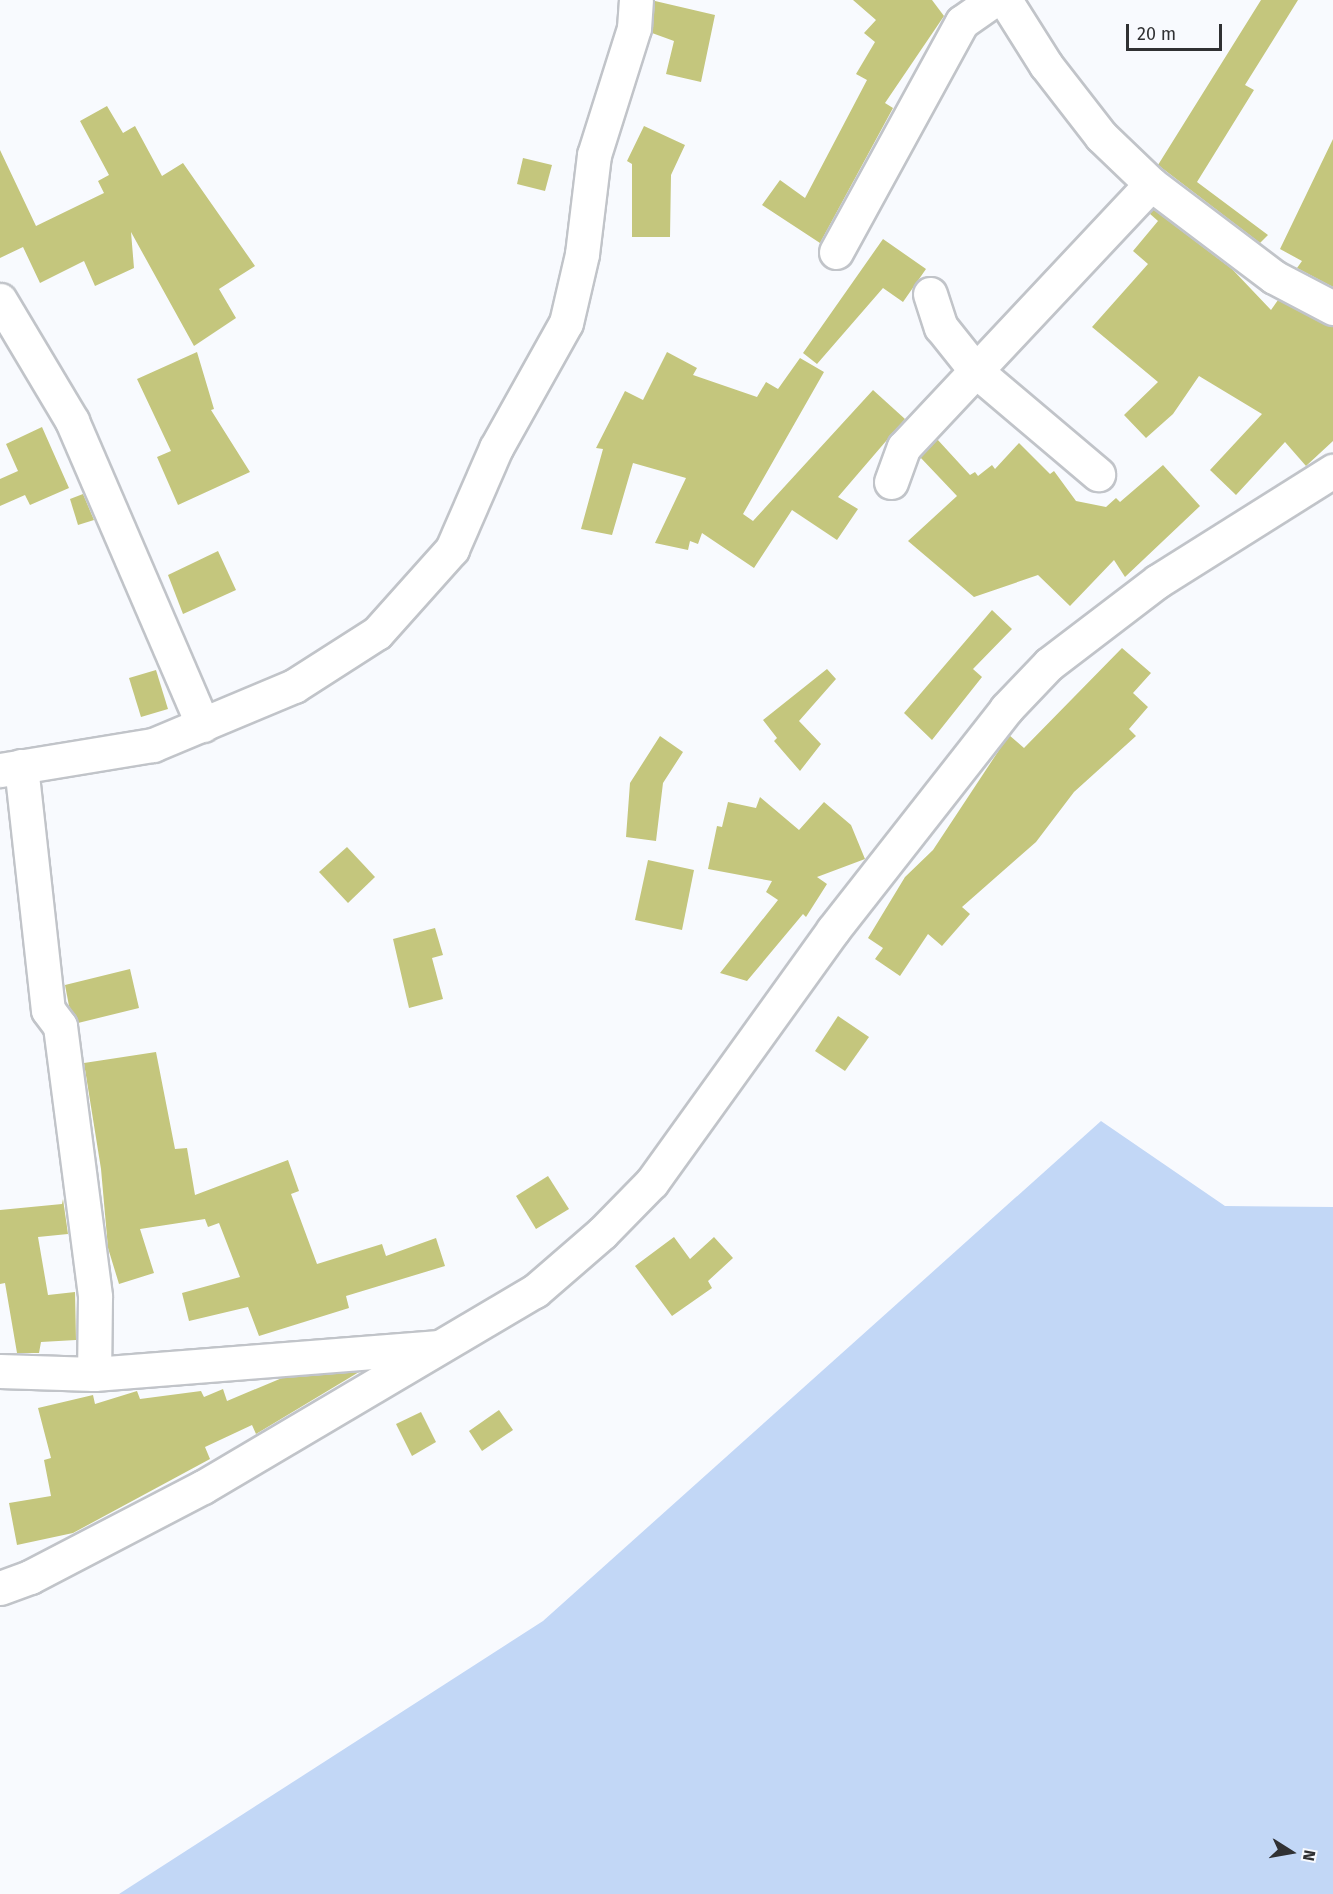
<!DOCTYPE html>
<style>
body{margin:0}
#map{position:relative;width:1333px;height:1894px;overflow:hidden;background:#f8fafe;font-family:"Fira Sans",sans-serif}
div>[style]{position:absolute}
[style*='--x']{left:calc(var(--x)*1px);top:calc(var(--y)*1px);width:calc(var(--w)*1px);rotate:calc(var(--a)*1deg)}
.green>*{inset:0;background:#c2d7f6}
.building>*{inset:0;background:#c4c67d}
.roads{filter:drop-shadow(2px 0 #c1c4c9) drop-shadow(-2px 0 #c1c4c9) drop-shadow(0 2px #c1c4c9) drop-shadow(0 -2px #c1c4c9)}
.minor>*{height:33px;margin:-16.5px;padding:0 16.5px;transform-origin:16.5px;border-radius:16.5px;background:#fff}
.major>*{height:33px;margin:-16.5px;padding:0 16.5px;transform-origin:16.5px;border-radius:16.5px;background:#fff}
span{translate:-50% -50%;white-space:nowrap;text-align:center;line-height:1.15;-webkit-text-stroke:5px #f8fafe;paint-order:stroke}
.north{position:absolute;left:1261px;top:1822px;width:60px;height:60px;-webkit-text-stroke:4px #f8fafe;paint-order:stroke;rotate:101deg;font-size:16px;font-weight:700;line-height:24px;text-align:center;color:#303133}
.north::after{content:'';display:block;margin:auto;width:21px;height:27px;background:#303133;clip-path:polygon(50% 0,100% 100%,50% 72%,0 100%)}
.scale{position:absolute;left:1126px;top:24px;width:96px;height:27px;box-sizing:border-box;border:3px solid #303133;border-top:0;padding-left:8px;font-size:18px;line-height:21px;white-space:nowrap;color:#303133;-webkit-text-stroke:4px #f8fafe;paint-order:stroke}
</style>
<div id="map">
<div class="green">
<div style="clip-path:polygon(1101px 1121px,1225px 1206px,1333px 1207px,1333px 1894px,119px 1894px,543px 1621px)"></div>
</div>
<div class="building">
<div style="clip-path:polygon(853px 0,932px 0,944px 16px,885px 103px,893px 108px,820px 243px,762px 205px,780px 180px,805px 198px,867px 80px,856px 74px,875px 42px,864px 33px,876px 20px)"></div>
<div style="clip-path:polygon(1261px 0,1298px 0,1245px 85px,1254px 90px,1197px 182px,1268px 235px,1260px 243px,1158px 165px)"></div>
<div style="clip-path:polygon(655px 1px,715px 15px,701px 82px,666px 74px,674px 41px,652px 33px)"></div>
<div style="clip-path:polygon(107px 106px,123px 133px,135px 126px,162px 176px,183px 163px,255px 266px,219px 289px,236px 318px,194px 346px,131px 232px,134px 268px,95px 286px,84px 261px,40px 283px,23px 247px,0 258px,0 150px,36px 226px,104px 193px,98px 181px,109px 175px,80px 121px)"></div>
<div style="clip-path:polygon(644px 126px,685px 145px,671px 175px,670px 237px,632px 237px,632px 164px,627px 161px)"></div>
<div style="clip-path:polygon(1333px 139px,1333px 287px,1297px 268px,1302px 261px,1280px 249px)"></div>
<div style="clip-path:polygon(523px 158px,552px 165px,545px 191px,517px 184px)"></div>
<div style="clip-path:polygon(1153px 209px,1232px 269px,1271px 310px,1278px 300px,1333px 327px,1333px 441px,1306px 466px,1285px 442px,1236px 495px,1210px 470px,1262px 414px,1199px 376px,1173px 414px,1146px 438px,1124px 415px,1158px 382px,1092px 327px,1148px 264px,1133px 251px,1158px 221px,1149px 213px)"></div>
<div style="clip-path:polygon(883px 239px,926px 269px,903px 302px,883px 288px,817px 364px,803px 353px)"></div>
<div style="clip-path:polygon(197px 352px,214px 409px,211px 410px,250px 472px,178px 505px,157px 457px,171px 451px,137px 379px)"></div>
<div style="clip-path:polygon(667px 352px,697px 368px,693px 375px,757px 397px,766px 382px,778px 389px,800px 358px,824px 372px,743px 514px,753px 521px,873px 390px,905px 419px,838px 497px,858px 509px,837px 540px,792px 510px,754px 568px,702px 533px,698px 544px,690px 541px,688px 550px,655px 543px,686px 478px,633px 463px,612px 535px,581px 529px,603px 449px,596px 448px,625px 391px,643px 400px)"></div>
<div style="clip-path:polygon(42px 427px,69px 488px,30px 505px,25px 495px,0 506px,0 479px,18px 471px,6px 444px)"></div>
<div style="clip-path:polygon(937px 439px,970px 475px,975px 472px,978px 476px,992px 465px,995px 469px,1019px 443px,1050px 474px,1054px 471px,1076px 501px,1106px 507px,1116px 498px,1120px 502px,1163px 465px,1200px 506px,1125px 577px,1114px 560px,1070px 606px,1038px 575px,974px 597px,908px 541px,957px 496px,920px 457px)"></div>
<div style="clip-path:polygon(83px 494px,94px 520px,78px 525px,70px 499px)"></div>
<div style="clip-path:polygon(218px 551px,236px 590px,183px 614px,168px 575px)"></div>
<div style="clip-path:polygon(992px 610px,1012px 629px,973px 669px,982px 677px,932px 740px,904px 713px)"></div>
<div style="clip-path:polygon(1122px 648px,1151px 673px,1133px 693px,1148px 707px,1129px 729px,1136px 736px,1074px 792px,1036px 842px,962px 907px,970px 914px,942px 946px,928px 934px,900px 976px,875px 959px,883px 948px,868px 938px,905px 877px,933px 850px,1009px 735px,1024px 748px)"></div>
<div style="clip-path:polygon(827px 669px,836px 679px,799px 721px,821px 744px,800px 771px,774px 741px,777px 738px,763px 720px)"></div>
<div style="clip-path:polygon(156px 670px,168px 709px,141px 717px,129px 678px)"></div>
<div style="clip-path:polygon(660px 736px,683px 752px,663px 783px,656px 841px,626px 837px,630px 783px)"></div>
<div style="clip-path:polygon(760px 797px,799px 830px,824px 802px,851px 825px,865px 859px,817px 877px,827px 884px,806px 917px,803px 914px,747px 981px,720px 973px,778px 900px,766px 892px,772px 881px,708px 869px,717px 826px,722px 827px,728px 802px,756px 808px)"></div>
<div style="clip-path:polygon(347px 847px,375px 877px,348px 903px,319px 872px)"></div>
<div style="clip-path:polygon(648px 860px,694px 870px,682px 930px,635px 920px)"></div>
<div style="clip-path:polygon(435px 928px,443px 955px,432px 958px,443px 999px,409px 1008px,393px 939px)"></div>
<div style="clip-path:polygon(130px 969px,139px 1008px,78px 1023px,69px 1006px,65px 985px)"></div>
<div style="clip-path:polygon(838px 1016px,869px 1037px,845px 1071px,815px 1051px)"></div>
<div style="clip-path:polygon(156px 1052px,175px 1149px,187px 1148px,195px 1195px,288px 1160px,299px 1191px,291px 1194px,317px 1264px,382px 1244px,386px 1256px,436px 1238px,445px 1266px,346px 1296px,349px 1308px,259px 1336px,248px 1307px,189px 1321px,182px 1293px,240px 1277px,219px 1223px,208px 1227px,205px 1219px,140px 1229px,154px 1273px,119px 1284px,108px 1248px,101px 1169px,84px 1063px)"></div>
<div style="clip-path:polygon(548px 1176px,569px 1209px,536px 1229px,516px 1196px)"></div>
<div style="clip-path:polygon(63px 1199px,68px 1234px,38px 1237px,48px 1295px,75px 1292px,76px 1340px,41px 1342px,39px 1353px,17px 1353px,5px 1283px,0 1284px,0 1210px,62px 1204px)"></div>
<div style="clip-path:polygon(674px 1237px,690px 1259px,714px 1237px,733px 1258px,708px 1281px,712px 1288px,672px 1316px,635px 1266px)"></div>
<div style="clip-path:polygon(359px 1372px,256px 1434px,252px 1425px,205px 1447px,210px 1459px,73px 1533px,17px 1545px,9px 1503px,51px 1496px,44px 1460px,51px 1458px,38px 1408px,93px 1395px,95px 1404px,137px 1391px,140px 1399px,201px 1391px,204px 1397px,223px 1389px,227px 1401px,282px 1378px)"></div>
<div style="clip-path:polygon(499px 1410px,513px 1430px,482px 1451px,469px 1431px)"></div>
<div style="clip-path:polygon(421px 1412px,436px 1442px,412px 1456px,396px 1424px)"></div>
</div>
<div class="roads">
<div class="minor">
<div style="--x:1005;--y:0;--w:77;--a:57.8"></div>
<div style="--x:1046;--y:65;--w:90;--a:52.2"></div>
<div style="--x:1101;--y:136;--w:69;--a:43.8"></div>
<div style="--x:1151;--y:184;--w:154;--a:37.1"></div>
<div style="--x:1274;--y:277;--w:67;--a:27.7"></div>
<div style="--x:836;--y:252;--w:262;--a:-61.3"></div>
<div style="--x:962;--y:22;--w:38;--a:-35"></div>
<div style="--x:930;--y:294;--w:35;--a:72"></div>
<div style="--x:941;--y:327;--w:56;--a:51.5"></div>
<div style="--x:976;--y:371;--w:160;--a:40.2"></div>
<div style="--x:0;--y:300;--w:141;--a:59.2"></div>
<div style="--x:72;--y:421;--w:331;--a:66.7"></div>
<div style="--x:891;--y:482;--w:37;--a:-70"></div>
<div style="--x:904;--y:447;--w:361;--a:-46.8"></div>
<div style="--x:21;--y:766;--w:245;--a:83.7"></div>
<div style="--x:48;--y:1010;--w:20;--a:53"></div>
<div style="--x:60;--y:1026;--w:273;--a:82.6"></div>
<div style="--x:95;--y:1297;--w:77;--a:90.7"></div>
<div style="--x:0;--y:770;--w:155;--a:-9.3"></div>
<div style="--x:153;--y:745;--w:153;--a:-22.7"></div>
<div style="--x:294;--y:686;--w:98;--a:-32.6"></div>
<div style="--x:377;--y:633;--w:113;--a:-48.2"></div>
<div style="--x:452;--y:549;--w:110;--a:-66.5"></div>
<div style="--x:496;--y:448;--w:143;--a:-60.8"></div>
<div style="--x:566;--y:323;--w:71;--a:-76.9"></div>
<div style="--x:582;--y:254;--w:100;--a:-83.1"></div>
<div style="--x:594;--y:155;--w:133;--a:-72.5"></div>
<div style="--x:634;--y:28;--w:28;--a:-86"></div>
<div style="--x:0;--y:1371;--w:94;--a:1.8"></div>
<div style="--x:94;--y:1374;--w:343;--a:-4.5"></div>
</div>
<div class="major">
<div style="--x:0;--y:1588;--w:32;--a:-20"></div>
<div style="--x:30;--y:1577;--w:195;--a:-27.5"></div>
<div style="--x:203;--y:1487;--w:386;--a:-30.6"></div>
<div style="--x:535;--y:1291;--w:89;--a:-40.9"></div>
<div style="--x:602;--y:1233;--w:71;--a:-45.6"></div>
<div style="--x:652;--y:1182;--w:310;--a:-54.3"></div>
<div style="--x:833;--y:930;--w:281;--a:-51.9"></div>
<div style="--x:1006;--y:709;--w:62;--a:-46.3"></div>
<div style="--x:1049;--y:664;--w:137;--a:-37.3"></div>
<div style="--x:1158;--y:581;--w:207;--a:-32.2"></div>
</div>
</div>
<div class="north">N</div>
<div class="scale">20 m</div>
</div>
